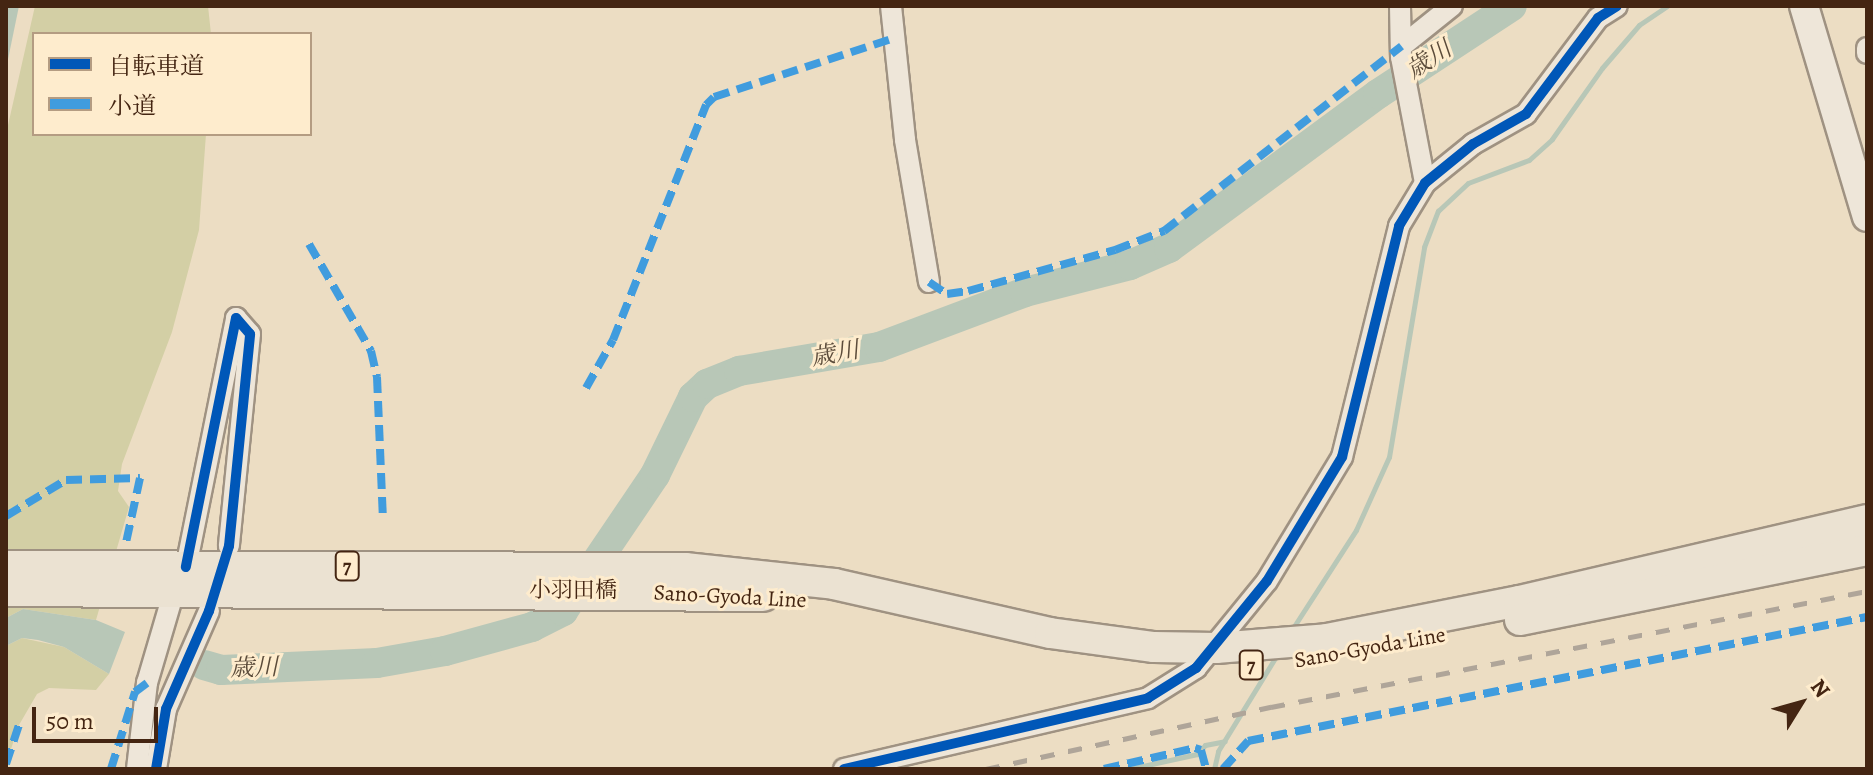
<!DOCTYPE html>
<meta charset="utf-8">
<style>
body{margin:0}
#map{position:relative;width:1873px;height:775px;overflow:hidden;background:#ecddc3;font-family:Alegreya,"Noto Serif JP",serif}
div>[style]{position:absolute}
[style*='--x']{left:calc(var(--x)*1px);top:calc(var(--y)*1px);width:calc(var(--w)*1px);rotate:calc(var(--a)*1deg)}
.green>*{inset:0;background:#d3cfa5}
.water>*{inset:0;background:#b8c7b7}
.stream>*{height:5px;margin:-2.5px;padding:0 2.5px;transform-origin:2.5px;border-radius:2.5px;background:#b8c7b7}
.river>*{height:30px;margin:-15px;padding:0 15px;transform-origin:15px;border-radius:15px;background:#b8c7b7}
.roads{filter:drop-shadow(2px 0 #9f9282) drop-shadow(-2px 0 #9f9282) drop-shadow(0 2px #9f9282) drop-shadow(0 -2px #9f9282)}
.street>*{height:20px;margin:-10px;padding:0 10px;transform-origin:10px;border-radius:10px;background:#eee6d9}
.secondary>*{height:28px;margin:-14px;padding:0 14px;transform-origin:14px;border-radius:14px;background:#eee6d9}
.primary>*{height:30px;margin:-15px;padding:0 15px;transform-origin:15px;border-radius:15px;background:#ebe2d2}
.rail>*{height:5px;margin-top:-2.5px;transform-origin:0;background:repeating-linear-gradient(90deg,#afa599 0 14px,transparent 0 28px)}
.quiet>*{height:8px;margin-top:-4px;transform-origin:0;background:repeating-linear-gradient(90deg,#409cde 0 16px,transparent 0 24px)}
.cycleway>*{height:10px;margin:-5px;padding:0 5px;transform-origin:5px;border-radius:5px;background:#0057b8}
span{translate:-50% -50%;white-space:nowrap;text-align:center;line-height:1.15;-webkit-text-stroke:6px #feeccd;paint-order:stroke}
.shield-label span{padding:2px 6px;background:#feeccd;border:2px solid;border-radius:6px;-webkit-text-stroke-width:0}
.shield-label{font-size:20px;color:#442512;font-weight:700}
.street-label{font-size:22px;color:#442512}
.water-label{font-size:24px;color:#5b4b3a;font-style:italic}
.frame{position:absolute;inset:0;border:8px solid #442512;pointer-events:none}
.legend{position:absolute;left:32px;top:32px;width:280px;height:104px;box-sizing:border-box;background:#feeccd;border:2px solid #b49c82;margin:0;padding:10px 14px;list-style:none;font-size:24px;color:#442512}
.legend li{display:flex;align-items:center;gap:16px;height:40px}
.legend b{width:40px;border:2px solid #b49c82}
.north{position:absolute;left:1761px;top:663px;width:80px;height:80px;-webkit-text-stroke:6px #feeccd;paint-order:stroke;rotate:53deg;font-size:22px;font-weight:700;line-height:32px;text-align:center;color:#442512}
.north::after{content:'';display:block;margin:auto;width:28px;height:36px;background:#442512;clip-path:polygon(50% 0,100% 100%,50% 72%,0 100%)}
.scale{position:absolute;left:32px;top:707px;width:126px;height:36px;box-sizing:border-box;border:4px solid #442512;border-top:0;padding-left:10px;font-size:24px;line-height:28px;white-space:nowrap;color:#442512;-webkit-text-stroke:6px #feeccd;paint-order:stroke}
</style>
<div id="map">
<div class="green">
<div style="clip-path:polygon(35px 6px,208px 6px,211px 34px,34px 34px,34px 134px,206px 134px,199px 230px,172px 332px,122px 464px,118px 491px,129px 507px,96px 620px,23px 609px,6px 618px,6px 134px)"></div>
<div style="clip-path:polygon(22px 638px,64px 647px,109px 674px,96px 690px,49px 688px,37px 694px,19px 725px,6px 764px,6px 646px)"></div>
</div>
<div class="water">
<div style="clip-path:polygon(6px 6px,19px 6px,6px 69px)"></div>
<div style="clip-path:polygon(23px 609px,96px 620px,125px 632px,109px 674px,64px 647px,38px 640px,22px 638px,6px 646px,6px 618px)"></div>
</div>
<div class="stream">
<div style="--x:1291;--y:631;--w:120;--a:-57.2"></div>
<div style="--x:1356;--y:530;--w:80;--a:-65.7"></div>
<div style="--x:1389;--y:457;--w:213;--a:-80.5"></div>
<div style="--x:1424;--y:247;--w:39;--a:-69"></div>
<div style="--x:1438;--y:211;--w:41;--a:-43"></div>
<div style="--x:1468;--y:183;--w:65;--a:-20.7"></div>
<div style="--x:1529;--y:160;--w:31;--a:-42"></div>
<div style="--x:1552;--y:139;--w:87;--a:-54.8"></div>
<div style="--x:1602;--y:68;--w:57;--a:-49.3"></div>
<div style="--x:1639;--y:25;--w:34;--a:-34"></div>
<div style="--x:1129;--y:769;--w:70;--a:-12.4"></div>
<div style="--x:1197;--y:754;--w:12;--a:-48"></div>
<div style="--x:1205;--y:745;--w:20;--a:-11"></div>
<div style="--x:1214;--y:769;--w:18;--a:-77"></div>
<div style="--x:1218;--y:751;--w:115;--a:-58.5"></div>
</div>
<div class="river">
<div style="--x:204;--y:665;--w:18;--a:16"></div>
<div style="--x:221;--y:670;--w:156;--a:-2.6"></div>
<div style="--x:377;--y:663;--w:69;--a:-10"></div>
<div style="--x:445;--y:651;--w:90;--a:-15.4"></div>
<div style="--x:532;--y:627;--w:35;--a:-27"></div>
<div style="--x:563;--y:611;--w:164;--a:-55.9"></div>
<div style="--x:655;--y:475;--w:87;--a:-64"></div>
<div style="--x:693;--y:397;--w:19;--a:-43"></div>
<div style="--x:707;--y:384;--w:35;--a:-22"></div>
<div style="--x:739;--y:371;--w:142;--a:-9.7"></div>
<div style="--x:879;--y:347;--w:156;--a:-20.6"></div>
<div style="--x:1025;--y:292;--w:108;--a:-14.4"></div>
<div style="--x:1130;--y:265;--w:43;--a:-23.6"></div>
<div style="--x:1169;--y:248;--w:260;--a:-36.4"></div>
<div style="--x:1378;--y:94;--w:160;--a:-33.3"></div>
</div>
<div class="roads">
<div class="street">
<div style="--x:891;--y:6;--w:135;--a:84"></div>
<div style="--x:905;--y:140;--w:144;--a:80.4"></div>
<div style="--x:1400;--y:6;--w:51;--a:88.9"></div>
<div style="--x:1401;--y:57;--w:128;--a:79.2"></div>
<div style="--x:1402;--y:46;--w:64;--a:-38.7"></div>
<div style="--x:1867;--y:48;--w:5;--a:90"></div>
<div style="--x:186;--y:567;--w:254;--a:-78.6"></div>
<div style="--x:236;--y:318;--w:21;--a:49"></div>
<div style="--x:250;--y:334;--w:213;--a:95.7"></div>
<div style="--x:137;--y:769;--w:87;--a:-83.4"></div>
<div style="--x:147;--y:683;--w:96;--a:-73.6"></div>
<div style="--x:156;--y:769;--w:61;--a:-80.5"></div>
<div style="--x:166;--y:709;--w:107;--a:-66.3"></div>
<div style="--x:844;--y:769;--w:312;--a:-13.1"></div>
<div style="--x:1148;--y:698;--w:57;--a:-32"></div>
<div style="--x:1196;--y:668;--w:112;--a:-50.8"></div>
<div style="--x:1267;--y:581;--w:145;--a:-58.8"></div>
<div style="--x:1342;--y:457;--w:238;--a:-76.1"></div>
<div style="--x:1399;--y:226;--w:50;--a:-58.8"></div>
<div style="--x:1425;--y:183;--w:62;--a:-39.1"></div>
<div style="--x:1473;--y:144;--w:61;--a:-29.5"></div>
<div style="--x:1526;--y:114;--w:120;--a:-53.1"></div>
<div style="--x:1598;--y:18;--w:22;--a:-32"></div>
</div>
<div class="secondary">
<div style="--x:1804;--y:6;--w:220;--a:73.4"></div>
</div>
<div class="primary">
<div style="--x:6;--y:566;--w:679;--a:0.17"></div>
<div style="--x:685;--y:568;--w:150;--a:6.1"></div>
<div style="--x:834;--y:584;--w:221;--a:12.8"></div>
<div style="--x:1050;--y:633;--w:105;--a:7.7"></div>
<div style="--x:1154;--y:647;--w:62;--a:0.9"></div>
<div style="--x:1216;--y:648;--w:111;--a:-4.6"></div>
<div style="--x:1327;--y:639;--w:196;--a:-11.2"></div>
<div style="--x:1519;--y:601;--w:357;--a:-13.1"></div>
<div style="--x:6;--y:591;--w:757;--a:0.38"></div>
<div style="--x:1520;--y:620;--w:354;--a:-11.4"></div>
</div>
</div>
<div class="rail">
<div style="--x:986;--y:769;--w:292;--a:-12.3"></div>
<div style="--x:1271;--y:707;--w:607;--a:-11.01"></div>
</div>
<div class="quiet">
<div style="--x:309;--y:244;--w:124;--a:59.9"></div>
<div style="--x:371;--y:351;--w:27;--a:77"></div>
<div style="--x:377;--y:377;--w:142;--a:87.6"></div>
<div style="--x:929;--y:282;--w:22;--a:34"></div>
<div style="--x:947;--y:294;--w:21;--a:-8"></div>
<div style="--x:968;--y:291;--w:153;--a:-15.6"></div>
<div style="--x:1115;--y:250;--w:53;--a:-21.2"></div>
<div style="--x:1164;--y:231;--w:301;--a:-37.9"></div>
<div style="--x:586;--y:388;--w:55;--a:-60.6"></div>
<div style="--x:613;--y:340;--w:253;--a:-68.4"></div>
<div style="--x:706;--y:105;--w:11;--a:-45"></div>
<div style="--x:714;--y:97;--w:189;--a:-18.1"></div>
<div style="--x:6;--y:516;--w:70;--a:-31"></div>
<div style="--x:66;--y:480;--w:74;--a:-1.5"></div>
<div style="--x:140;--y:478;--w:66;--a:102.2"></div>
<div style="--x:6;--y:764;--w:41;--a:-71.6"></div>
<div style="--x:111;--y:769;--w:81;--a:-72.7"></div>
<div style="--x:135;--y:692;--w:15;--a:-37"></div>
<div style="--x:1104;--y:769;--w:93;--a:-13"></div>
<div style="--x:1195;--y:748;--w:6;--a:18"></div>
<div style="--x:1201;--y:750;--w:20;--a:75"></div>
<div style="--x:1223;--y:769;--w:38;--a:-48"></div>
<div style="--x:1248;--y:741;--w:631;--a:-11.33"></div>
</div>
<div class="cycleway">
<div style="--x:156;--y:769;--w:61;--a:-80.5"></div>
<div style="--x:166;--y:709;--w:107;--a:-66.3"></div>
<div style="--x:209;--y:611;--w:68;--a:-72.9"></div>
<div style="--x:229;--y:546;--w:213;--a:-84.3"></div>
<div style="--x:250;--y:334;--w:21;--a:-131"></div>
<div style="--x:236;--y:318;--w:254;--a:101.4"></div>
<div style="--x:844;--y:769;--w:312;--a:-13.1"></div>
<div style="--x:1148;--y:698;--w:57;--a:-32"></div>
<div style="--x:1196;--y:668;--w:112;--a:-50.8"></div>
<div style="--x:1267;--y:581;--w:145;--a:-58.8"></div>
<div style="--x:1342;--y:457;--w:238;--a:-76.1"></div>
<div style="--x:1399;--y:226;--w:50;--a:-58.8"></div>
<div style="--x:1425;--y:183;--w:62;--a:-39.1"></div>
<div style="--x:1473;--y:144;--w:61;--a:-29.5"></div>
<div style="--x:1526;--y:114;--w:120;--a:-53.1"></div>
<div style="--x:1598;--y:18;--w:22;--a:-32"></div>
</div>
<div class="shield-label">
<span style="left:347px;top:566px">7</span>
<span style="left:1251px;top:665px">7</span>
</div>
<div class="street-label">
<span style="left:573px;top:591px">小羽田橋</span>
<span style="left:730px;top:597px;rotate:3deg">Sano-Gyoda Line</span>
<span style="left:1370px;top:648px;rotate:-10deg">Sano-Gyoda Line</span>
</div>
<div class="water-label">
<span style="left:1429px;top:60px;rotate:-33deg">歳川</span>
<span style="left:835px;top:354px;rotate:-10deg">歳川</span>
<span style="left:254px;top:668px;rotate:-2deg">歳川</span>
</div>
<div class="frame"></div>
<ul class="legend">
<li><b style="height:10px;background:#0057b8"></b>自転車道</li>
<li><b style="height:10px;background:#409cde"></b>小道</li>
</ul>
<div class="north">N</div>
<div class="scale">50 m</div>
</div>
